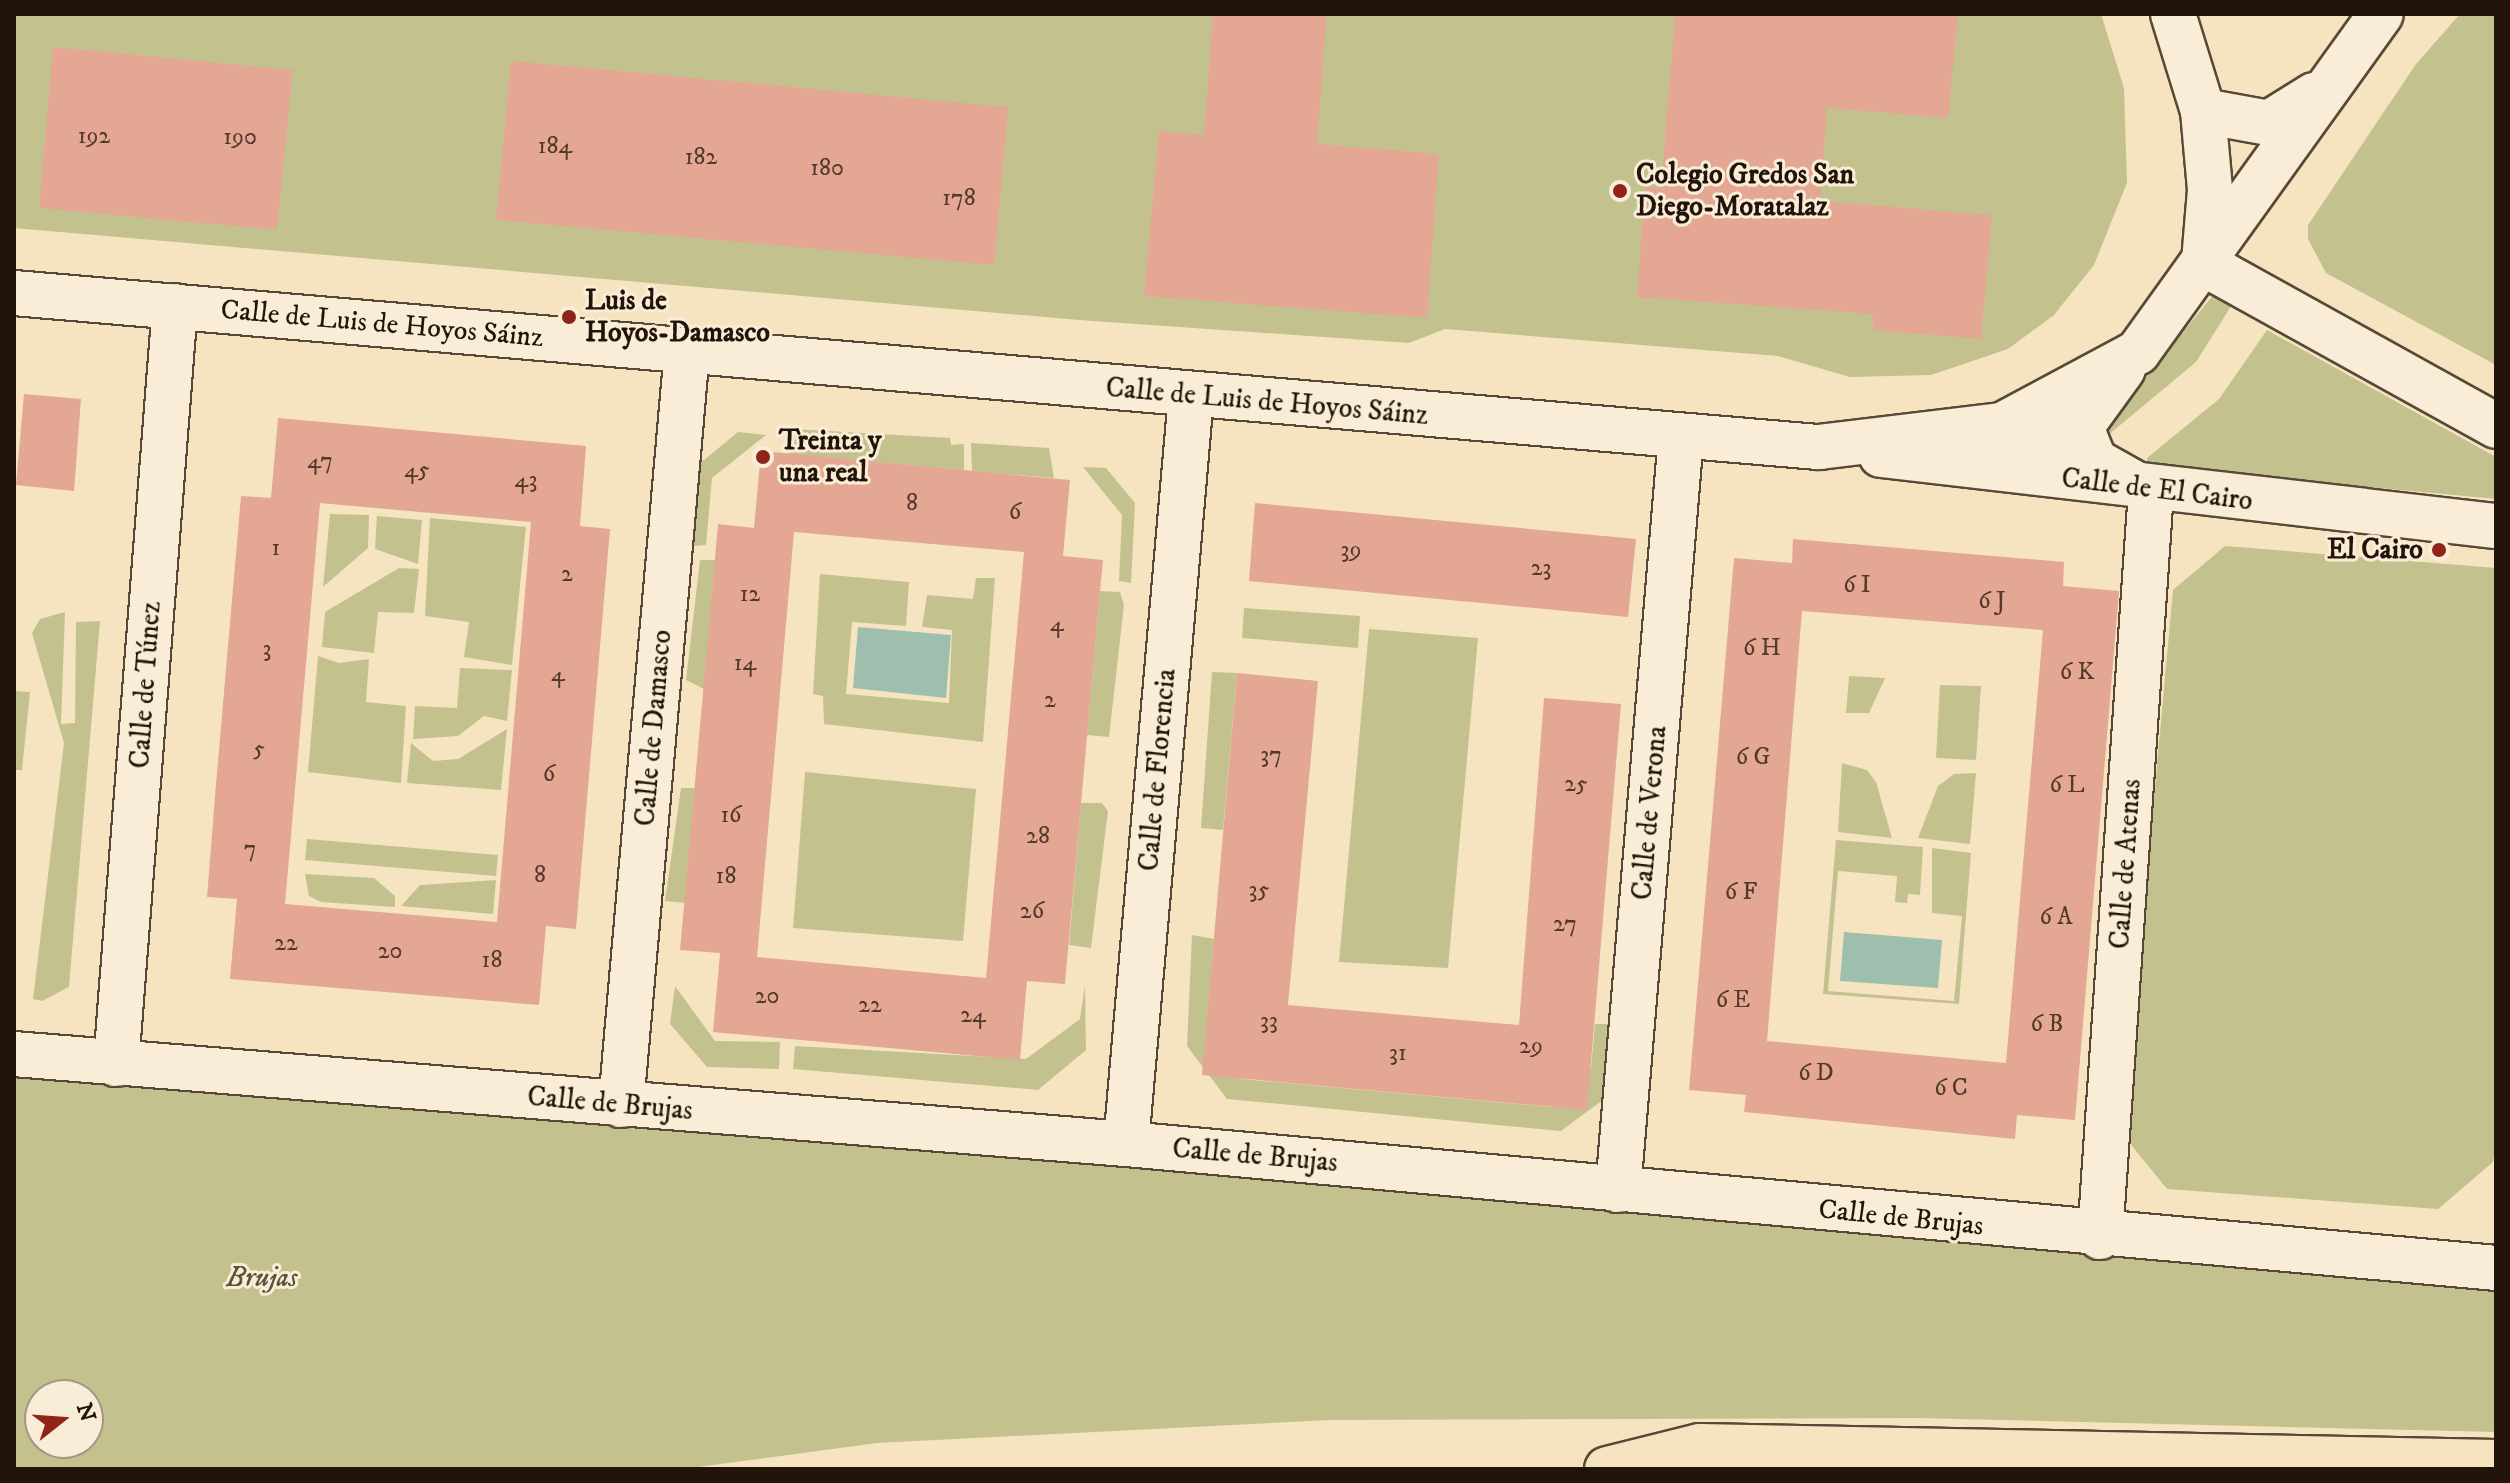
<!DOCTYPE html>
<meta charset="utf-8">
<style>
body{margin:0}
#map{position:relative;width:2510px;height:1483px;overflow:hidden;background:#f6e4c1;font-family:"IM FELL DW Pica",serif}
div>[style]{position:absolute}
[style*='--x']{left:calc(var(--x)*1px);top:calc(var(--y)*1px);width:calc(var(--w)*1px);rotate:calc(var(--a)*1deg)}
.green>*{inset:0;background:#c3c28e}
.water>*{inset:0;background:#9ebfad}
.building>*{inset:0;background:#e4a793}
.roads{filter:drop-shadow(2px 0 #584837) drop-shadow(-2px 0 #584837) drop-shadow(0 2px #584837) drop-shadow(0 -2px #584837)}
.minor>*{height:44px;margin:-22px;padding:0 22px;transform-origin:22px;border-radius:22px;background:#f9edd7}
.highway>*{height:44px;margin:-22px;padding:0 22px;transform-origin:22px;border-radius:22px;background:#f6e4c1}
.dots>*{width:22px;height:22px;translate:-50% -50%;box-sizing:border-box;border:4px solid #f9edd7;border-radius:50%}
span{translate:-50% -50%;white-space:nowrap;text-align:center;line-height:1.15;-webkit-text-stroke:6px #f9edd7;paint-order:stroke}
.number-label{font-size:24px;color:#53392c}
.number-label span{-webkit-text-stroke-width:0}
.poi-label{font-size:28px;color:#231409;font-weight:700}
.left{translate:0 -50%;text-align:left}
.right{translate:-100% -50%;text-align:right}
.street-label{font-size:28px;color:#231409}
.park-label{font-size:28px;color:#5b5138;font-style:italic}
.frame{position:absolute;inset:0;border:16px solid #231409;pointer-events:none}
.north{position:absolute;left:24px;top:1379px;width:80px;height:80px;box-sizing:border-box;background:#f9edd7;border:2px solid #a39685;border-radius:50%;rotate:73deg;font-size:22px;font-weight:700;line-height:32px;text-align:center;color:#231409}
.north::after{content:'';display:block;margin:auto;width:28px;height:36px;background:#8f2418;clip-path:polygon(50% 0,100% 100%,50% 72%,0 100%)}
</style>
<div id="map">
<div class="green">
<div style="clip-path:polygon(14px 14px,2101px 14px,2124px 88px,2127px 183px,2094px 265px,2054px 315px,2008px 349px,1931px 375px,1850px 377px,1778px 356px,1445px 329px,1409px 343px,1079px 320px,14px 228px)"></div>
<div style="clip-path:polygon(2460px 14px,2496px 14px,2496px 365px,2326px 273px,2308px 239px,2308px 225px,2416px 64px)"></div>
<div style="clip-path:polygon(2215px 293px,2233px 303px,2196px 362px,2095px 446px,2092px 425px,2162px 357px)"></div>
<div style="clip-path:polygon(2267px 330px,2496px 457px,2496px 499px,2148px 466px,2147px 458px,2219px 399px)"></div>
<div style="clip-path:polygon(793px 429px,950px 438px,951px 445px,964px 444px,964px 470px,789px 454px)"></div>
<div style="clip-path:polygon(738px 432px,766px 435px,712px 478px,706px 545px,693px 546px,698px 465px)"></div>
<div style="clip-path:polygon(971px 443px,1049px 448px,1054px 478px,972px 471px)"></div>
<div style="clip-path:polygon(1083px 467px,1106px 468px,1135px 503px,1131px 583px,1119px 581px,1122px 515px)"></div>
<div style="clip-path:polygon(330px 514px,369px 515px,368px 548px,323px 587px)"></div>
<div style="clip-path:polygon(377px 516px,422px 520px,418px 564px,375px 549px)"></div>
<div style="clip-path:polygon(430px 518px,526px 527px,512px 665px,464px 657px,469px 622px,425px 616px)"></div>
<div style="clip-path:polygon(2225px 546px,2496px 568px,2496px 1141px,2493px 1162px,2438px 1209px,2167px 1189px,2132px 1146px,2125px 1116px,2173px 590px)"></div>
<div style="clip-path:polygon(700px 560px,715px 560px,704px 689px,686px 680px)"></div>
<div style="clip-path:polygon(399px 568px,419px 569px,414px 613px,378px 612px,374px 653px,322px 647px,325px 612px)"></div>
<div style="clip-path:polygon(820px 574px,909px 582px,906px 626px,852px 622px,846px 694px,949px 703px,952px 630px,922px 627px,927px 595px,973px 599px,976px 578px,995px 578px,983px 742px,824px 724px,823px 696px,813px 694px)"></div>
<div style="clip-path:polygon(1100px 591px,1120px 592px,1124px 605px,1109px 737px,1087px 735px)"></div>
<div style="clip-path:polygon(1244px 608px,1360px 616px,1358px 648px,1242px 638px)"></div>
<div style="clip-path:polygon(65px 612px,61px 724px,75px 723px,76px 622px,100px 621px,69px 987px,42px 1001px,33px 999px,64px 743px,32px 633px,40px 619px)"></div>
<div style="clip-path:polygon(1369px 629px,1478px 638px,1448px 968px,1339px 962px)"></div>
<div style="clip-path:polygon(318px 656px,339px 663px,369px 659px,366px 702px,406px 706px,401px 783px,308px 772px)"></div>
<div style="clip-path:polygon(460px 668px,512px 670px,507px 721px,484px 716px,458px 736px,413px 739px,415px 706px,457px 708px)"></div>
<div style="clip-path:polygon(1212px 672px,1237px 673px,1223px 830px,1201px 828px)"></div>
<div style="clip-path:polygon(1849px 676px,1885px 678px,1869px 713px,1846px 713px)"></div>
<div style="clip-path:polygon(1940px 685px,1981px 686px,1976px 760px,1936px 758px)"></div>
<div style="clip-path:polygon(14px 691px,30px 692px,22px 770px,14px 770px)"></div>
<div style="clip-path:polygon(507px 729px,501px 790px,407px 783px,411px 743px,433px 761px,458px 759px)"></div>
<div style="clip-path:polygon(1842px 763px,1867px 770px,1876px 782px,1892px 838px,1838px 832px)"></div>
<div style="clip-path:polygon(805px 772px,976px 789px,963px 941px,793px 928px)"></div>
<div style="clip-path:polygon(1976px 773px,1970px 844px,1918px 838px,1938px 786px,1954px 774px)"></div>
<div style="clip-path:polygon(681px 788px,695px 788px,685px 903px,665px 901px)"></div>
<div style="clip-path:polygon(1081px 803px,1102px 803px,1108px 811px,1091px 948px,1069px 945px)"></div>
<div style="clip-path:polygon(307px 839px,498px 855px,496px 876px,305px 860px)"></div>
<div style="clip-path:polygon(1836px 840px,1923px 847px,1920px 895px,1908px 894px,1907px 903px,1895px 902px,1897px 876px,1838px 871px,1828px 991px,1954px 1001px,1962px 916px,1932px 913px,1932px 848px,1971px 853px,1959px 1004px,1823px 994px)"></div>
<div style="clip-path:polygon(305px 874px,374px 878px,395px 896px,395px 907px,321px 902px,309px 896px)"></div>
<div style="clip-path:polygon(496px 880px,493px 914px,401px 906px,420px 885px)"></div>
<div style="clip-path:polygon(1192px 935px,1214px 939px,1206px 1035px,1242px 1079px,1552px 1107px,1591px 1068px,1595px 1024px,1622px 1024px,1619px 1088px,1561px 1131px,1227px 1099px,1187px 1046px)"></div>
<div style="clip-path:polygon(1085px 985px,1086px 1050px,1038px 1090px,793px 1069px,795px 1046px,1026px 1059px,1080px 1019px)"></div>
<div style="clip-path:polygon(675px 986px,715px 1041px,780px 1042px,779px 1069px,707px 1067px,670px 1024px)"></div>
<div style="clip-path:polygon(evenodd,14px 1066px,2496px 1281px,2496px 1432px,1915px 1418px,1330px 1420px,877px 1443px,683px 1469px,14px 1469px,14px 1066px,40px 1395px,88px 1395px,88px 1443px,40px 1443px,40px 1395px)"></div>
</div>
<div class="water">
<div style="clip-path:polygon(858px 627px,951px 635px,946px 698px,853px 688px)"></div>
<div style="clip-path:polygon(1844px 932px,1942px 940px,1938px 988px,1840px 981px)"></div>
</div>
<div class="building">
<div style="clip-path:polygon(1213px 14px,1327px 14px,1317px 144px,1439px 154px,1427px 318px,1144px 296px,1159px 131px,1204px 135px)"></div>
<div style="clip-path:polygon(1675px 14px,1958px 14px,1948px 118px,1827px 108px,1820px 201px,1992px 215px,1981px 339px,1873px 330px,1873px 314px,1637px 297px,1645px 187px,1661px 188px)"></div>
<div style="clip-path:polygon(53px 47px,293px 70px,277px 230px,39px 208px)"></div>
<div style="clip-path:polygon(511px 61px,1008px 107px,994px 265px,496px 220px)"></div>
<div style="clip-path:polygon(24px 394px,81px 399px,74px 491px,16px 485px)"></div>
<div style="clip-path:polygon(evenodd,278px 418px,586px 446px,580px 526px,610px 529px,576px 929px,546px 926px,539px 1005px,230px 979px,237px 899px,207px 897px,215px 796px,241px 496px,271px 498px,278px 418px,320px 503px,531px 522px,497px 922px,285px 904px,320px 503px)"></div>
<div style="clip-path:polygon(evenodd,761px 451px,1070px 480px,1063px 556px,1103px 560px,1100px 591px,1065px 984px,1027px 981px,1020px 1060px,713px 1032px,720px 953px,680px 950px,718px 524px,754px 528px,761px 451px,794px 532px,1024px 552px,986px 978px,757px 957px,794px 532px)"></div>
<div style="clip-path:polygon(1255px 503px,1636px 539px,1628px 617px,1249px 581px)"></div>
<div style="clip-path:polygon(evenodd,1793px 539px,2064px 562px,2063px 586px,2119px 591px,2075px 1120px,2017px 1115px,2015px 1139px,1744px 1112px,1746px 1095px,1689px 1090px,1734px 558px,1792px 563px,1793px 539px,1802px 611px,2043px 630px,2006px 1063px,1767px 1041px,1802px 611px)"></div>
<div style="clip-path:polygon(1237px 673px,1318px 681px,1288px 1005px,1519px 1025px,1544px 698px,1621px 704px,1587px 1110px,1202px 1075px)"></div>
</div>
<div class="roads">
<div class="minor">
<div style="--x:2173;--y:14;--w:102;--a:72.8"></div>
<div style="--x:2203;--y:111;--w:79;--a:84.9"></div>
<div style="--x:2210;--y:190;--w:71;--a:94.8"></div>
<div style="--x:2203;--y:111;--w:67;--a:10.3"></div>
<div style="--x:2269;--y:123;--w:53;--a:-31.9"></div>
<div style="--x:2204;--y:264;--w:334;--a:29"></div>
<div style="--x:14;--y:293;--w:1812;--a:4.88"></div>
<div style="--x:1819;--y:447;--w:184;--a:-6.9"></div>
<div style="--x:2002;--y:425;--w:154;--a:-28.2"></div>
<div style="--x:2138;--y:352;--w:416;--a:-54.3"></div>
<div style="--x:2123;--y:369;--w:72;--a:125.9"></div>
<div style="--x:2081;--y:427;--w:37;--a:68"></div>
<div style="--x:2095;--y:461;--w:49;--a:29.2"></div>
<div style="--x:1881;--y:455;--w:619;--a:6.59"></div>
<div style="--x:1987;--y:465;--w:101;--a:-22"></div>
<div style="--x:14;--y:1054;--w:1116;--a:4.63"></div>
<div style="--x:1126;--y:1144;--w:1376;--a:5.17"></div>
<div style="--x:116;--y:1064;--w:760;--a:-85.55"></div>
<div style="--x:621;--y:1105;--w:757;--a:-85"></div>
<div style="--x:1126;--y:1144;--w:751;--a:-85.03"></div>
<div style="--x:1618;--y:1190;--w:757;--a:-85.22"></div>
<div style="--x:2100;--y:1237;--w:748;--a:-86.09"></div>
</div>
<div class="highway">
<div style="--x:1607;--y:1469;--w:96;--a:-13.9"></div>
<div style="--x:1700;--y:1446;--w:796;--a:1.15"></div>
</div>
</div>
<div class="dots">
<div style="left:1620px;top:191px;background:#8f2418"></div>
<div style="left:569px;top:317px;background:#8f2418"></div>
<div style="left:763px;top:457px;background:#8f2418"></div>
<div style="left:2439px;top:550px;background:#8f2418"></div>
</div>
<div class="number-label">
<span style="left:94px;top:137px">192</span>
<span style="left:240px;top:138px">190</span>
<span style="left:555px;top:147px">184</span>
<span style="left:701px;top:158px">182</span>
<span style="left:827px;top:169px">180</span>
<span style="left:959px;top:199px">178</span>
<span style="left:320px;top:462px">47</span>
<span style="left:417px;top:471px">45</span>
<span style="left:526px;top:481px">43</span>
<span style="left:912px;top:504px">8</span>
<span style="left:1015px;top:513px">6</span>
<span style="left:276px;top:549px">1</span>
<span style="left:1351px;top:551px">39</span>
<span style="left:1541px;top:569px">23</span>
<span style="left:567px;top:575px">2</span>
<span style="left:1857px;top:586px">6 I</span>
<span style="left:750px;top:595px">12</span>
<span style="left:1992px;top:602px">6 J</span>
<span style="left:1057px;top:625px">4</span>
<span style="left:1762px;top:649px">6 H</span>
<span style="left:267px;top:650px">3</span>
<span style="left:745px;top:664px">14</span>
<span style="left:2077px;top:673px">6 K</span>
<span style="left:558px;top:675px">4</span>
<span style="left:1050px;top:701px">2</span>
<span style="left:259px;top:750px">5</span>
<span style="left:1271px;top:756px">37</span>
<span style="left:1753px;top:758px">6 G</span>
<span style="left:549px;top:775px">6</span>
<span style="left:1576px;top:785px">25</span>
<span style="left:2067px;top:786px">6 L</span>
<span style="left:731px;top:816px">16</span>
<span style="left:1038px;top:837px">28</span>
<span style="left:250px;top:850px">7</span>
<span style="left:540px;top:876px">8</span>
<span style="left:726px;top:877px">18</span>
<span style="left:1259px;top:891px">35</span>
<span style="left:1741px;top:893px">6 F</span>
<span style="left:1032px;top:912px">26</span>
<span style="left:2056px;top:918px">6 A</span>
<span style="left:1565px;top:925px">27</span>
<span style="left:286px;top:944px">22</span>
<span style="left:390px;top:952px">20</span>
<span style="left:492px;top:961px">18</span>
<span style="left:767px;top:997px">20</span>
<span style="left:1733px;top:1001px">6 E</span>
<span style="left:870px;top:1006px">22</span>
<span style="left:973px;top:1016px">24</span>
<span style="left:1269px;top:1022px">33</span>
<span style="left:2047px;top:1025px">6 B</span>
<span style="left:1531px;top:1047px">29</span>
<span style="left:1398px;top:1054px">31</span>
<span style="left:1816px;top:1074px">6 D</span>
<span style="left:1951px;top:1089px">6 C</span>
</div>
<div class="poi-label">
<span class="left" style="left:1636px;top:191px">Colegio Gredos San<br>Diego-Moratalaz</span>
<span class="left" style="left:585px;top:317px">Luis de<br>Hoyos-Damasco</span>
<span class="left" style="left:779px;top:457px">Treinta y<br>una real</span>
<span class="right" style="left:2423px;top:550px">El Cairo</span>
</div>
<div class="street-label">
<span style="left:382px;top:324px;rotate:5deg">Calle de Luis de Hoyos Sáinz</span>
<span style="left:1267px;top:402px;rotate:5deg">Calle de Luis de Hoyos Sáinz</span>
<span style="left:2157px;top:490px;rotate:7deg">Calle de El Cairo</span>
<span style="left:146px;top:685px;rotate:-86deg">Calle de Túnez</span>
<span style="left:654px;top:728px;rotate:-85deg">Calle de Damasco</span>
<span style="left:1158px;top:770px;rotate:-85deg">Calle de Florencia</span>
<span style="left:1650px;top:813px;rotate:-85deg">Calle de Verona</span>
<span style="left:2126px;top:864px;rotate:-86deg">Calle de Atenas</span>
<span style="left:610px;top:1104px;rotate:5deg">Calle de Brujas</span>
<span style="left:1255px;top:1156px;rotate:5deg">Calle de Brujas</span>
<span style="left:1901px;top:1218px;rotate:6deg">Calle de Brujas</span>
</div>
<div class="park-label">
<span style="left:262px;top:1278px">Brujas</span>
</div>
<div class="frame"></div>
<div class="north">N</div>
</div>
